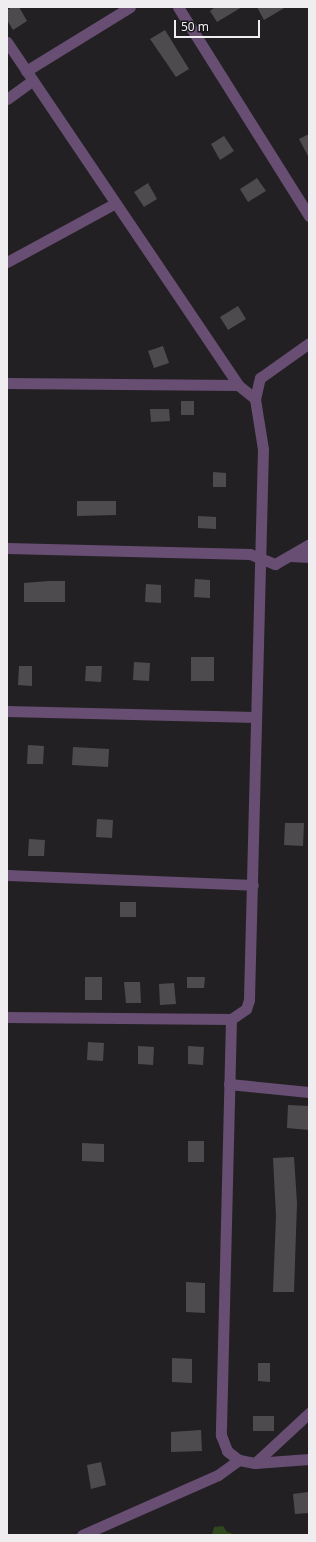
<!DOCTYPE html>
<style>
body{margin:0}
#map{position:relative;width:316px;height:1542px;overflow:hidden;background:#232024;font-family:"Noto Sans",sans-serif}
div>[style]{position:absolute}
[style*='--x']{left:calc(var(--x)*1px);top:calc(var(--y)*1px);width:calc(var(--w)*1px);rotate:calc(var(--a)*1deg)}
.green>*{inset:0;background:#2e471c}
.building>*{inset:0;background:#4e4b4f}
.street>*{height:11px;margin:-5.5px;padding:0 5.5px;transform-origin:5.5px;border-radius:5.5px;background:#674e72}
span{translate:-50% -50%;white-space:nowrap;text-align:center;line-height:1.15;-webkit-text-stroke:3.5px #19171a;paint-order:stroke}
.frame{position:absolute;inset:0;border:8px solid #efedf0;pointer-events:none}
.scale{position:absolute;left:174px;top:20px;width:86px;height:18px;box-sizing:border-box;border:2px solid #efedf0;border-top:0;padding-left:5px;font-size:12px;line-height:14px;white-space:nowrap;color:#efedf0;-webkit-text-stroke:3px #19171a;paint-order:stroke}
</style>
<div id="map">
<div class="green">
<div style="clip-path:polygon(223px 1526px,227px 1532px,237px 1535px,212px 1535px,214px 1527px)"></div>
</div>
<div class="building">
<div style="clip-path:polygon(12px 7px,19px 7px,27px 21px,13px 30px,7px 20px,7px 10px)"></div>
<div style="clip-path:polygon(215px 7px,242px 7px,217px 22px,210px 11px)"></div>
<div style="clip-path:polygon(257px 7px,286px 7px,264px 20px)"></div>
<div style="clip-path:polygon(165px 30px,189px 69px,176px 77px,150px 39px)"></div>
<div style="clip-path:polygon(309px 134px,309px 158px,299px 139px)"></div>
<div style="clip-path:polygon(224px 136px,234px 151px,220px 160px,211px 144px)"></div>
<div style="clip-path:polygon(257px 178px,266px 191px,248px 202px,240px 189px)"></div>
<div style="clip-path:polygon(148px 183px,157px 199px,144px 207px,134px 192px)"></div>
<div style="clip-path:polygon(238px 306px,246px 319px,228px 330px,220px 317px)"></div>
<div style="clip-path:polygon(163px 346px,169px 363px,154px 368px,148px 351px)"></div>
<div style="clip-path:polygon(181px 401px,194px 401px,194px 415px,181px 415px)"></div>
<div style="clip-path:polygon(150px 409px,169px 409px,170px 421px,151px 422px)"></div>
<div style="clip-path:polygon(213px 472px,226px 473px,226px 487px,213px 487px)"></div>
<div style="clip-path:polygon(77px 501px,116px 501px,116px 515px,77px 516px)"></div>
<div style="clip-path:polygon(198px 516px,216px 517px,216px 529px,198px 528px)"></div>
<div style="clip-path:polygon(195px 579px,210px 580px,210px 598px,194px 597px)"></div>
<div style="clip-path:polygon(49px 581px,65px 581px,65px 602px,24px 602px,24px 583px)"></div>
<div style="clip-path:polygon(146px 584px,161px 585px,161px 603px,145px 602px)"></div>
<div style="clip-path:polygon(191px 657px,214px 657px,214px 681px,191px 681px)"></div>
<div style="clip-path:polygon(134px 662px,150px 663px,149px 681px,133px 680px)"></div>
<div style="clip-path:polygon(19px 666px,32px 666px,32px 686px,18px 685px)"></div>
<div style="clip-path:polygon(86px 666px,102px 666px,101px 682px,85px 681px)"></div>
<div style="clip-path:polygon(28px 745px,44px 746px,43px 764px,27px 764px)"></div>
<div style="clip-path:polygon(73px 747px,109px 749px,108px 767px,72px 765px)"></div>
<div style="clip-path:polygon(97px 819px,113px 820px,112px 838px,96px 837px)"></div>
<div style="clip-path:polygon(285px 823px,304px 823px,303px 846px,284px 845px)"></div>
<div style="clip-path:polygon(29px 839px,45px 840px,44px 856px,28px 856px)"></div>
<div style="clip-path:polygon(120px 902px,136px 902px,136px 917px,120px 917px)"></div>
<div style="clip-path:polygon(85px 977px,102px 977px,102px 1000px,85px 1000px)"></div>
<div style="clip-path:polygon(187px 977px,205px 977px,204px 988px,187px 988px)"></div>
<div style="clip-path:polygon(124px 982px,140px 982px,141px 1003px,126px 1003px)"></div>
<div style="clip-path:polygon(174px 983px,176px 1004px,160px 1005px,159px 984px)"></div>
<div style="clip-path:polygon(88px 1042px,104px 1043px,103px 1061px,87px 1060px)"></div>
<div style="clip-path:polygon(138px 1046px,154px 1047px,153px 1065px,138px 1064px)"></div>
<div style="clip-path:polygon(188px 1046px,204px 1047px,203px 1065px,188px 1064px)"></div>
<div style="clip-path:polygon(288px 1105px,309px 1106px,309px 1130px,287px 1128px)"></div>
<div style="clip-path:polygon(188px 1141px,204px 1141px,204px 1162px,188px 1162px)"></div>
<div style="clip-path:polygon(82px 1143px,104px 1144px,104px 1162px,82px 1161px)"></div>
<div style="clip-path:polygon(294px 1157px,297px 1203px,294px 1292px,273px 1292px,276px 1216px,273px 1158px)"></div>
<div style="clip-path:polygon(186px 1282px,205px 1283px,205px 1313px,186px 1312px)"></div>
<div style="clip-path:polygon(172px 1358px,192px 1359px,192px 1383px,172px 1382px)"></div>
<div style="clip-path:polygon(258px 1363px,270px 1363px,270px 1382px,258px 1381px)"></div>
<div style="clip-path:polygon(253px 1416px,274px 1416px,274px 1431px,253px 1431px)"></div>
<div style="clip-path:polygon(201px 1430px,202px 1451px,171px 1452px,171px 1432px)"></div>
<div style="clip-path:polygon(101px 1462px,106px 1485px,91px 1489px,87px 1465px)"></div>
<div style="clip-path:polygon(308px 1492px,309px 1513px,295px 1514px,293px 1494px)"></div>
</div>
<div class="street">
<div style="--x:178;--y:7;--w:247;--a:57.9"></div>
<div style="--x:7;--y:42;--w:414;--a:56"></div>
<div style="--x:238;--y:385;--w:22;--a:39"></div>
<div style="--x:255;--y:399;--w:51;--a:80.9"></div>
<div style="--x:263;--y:449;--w:551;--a:91.46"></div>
<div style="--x:249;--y:1000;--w:9;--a:108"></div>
<div style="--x:246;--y:1009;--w:18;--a:146"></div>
<div style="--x:231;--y:1019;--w:224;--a:-179.5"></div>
<div style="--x:26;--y:71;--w:122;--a:-31.6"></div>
<div style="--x:7;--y:99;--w:31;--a:-36"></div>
<div style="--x:7;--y:262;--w:122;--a:-28.5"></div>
<div style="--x:7;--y:383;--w:231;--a:0.5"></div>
<div style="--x:255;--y:399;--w:22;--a:-77"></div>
<div style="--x:260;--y:378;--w:60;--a:-35.5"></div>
<div style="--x:7;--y:548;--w:243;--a:1.4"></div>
<div style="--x:250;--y:554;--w:27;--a:22"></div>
<div style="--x:275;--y:564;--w:39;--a:-30"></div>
<div style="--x:290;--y:556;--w:19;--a:3"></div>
<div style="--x:7;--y:711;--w:249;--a:1.4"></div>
<div style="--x:7;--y:875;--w:246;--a:2.3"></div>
<div style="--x:231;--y:1019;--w:416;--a:91.4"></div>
<div style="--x:221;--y:1435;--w:17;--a:69"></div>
<div style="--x:227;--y:1451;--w:15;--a:37"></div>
<div style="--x:239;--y:1460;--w:16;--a:11"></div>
<div style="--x:255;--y:1463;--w:54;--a:-4.2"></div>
<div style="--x:229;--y:1084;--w:80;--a:5.7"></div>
<div style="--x:255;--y:1463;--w:74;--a:-42.8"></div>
<div style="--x:82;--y:1535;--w:149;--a:-23.8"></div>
<div style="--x:218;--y:1475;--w:26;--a:-36"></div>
</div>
<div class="frame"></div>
<div class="scale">50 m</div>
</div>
